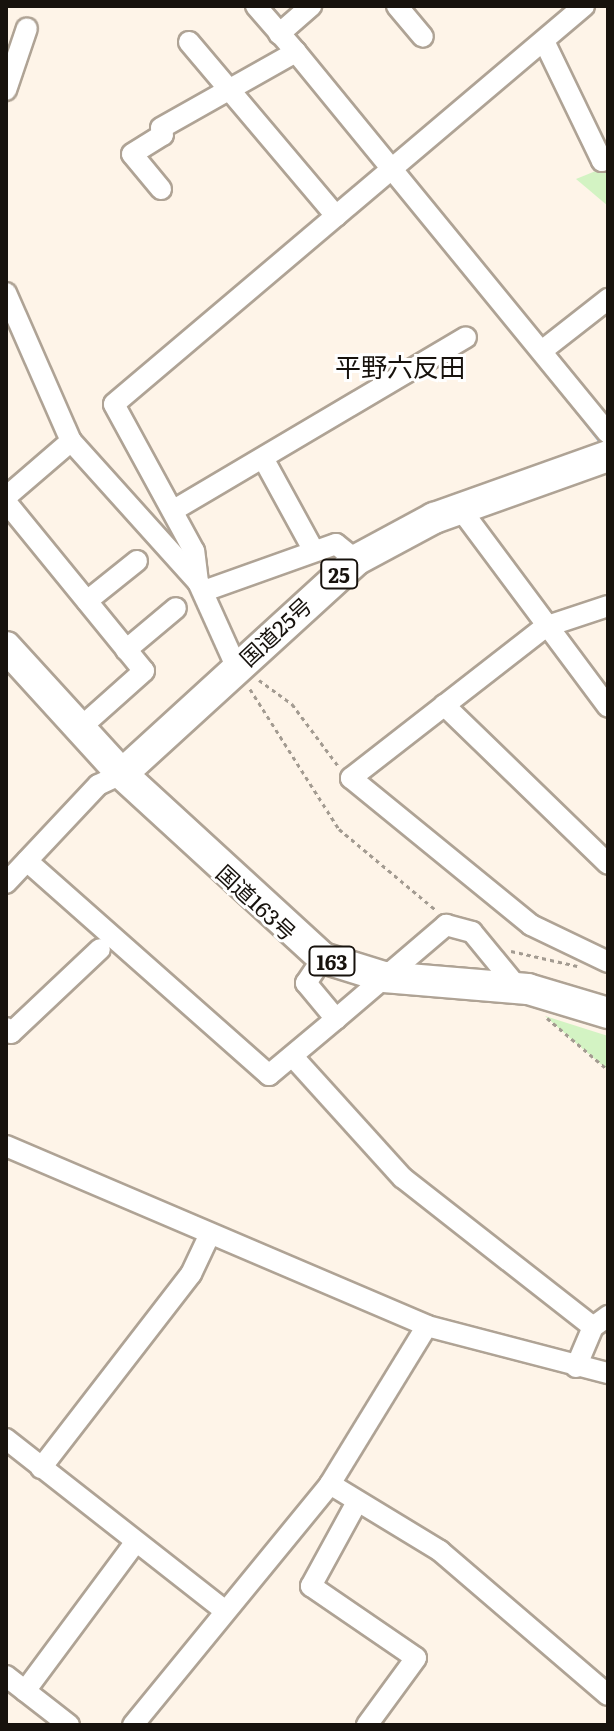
<!DOCTYPE html>
<meta charset="utf-8">
<style>
body{margin:0}
#map{position:relative;width:614px;height:1731px;overflow:hidden;background:#fef4e8;font-family:Literata,"Noto Sans JP",serif}
div>[style]{position:absolute}
[style*='--x']{left:calc(var(--x)*1px);top:calc(var(--y)*1px);width:calc(var(--w)*1px);rotate:calc(var(--a)*1deg)}
.green>*{inset:0;background:#d3f3c3}
.stream>*{height:4px;margin:-2px;padding:0 2px;transform-origin:2px;border-radius:2px;background:#9bc4f4}
.path>*{height:3px;margin-top:-1.5px;transform-origin:0;background:repeating-linear-gradient(90deg,#a39b91 0 4px,transparent 0 8px)}
.roads{filter:drop-shadow(2px 0 #afa395) drop-shadow(-2px 0 #afa395) drop-shadow(0 2px #afa395) drop-shadow(0 -2px #afa395)}
.minor>*{height:20px;margin:-10px;padding:0 10px;transform-origin:10px;border-radius:10px;background:#fff}
.highway>*{height:30px;margin:-15px;padding:0 15px;transform-origin:15px;border-radius:15px;background:#fff}
span{translate:-50% -50%;white-space:nowrap;text-align:center;line-height:1.15;-webkit-text-stroke:6px #fff;paint-order:stroke}
.shield-label span{padding:2px 6px;background:#fff;border:2px solid;border-radius:6px;-webkit-text-stroke-width:0}
.shield-label{font-size:20px;color:#17120d;font-weight:700}
.street-label{font-size:22px;color:#17120d}
.quarter-label{font-size:26px;color:#17120d}
.frame{position:absolute;inset:0;border:8px solid #17120d;pointer-events:none}
</style>
<div id="map">
<div class="green">
<div style="clip-path:polygon(608px 166px,608px 206px,576px 179px)"></div>
<div style="clip-path:polygon(545px 1016px,608px 1036px,608px 1070px,577px 1044px)"></div>
</div>
<div class="stream">
<div style="--x:270;--y:6;--w:20;--a:49"></div>
<div style="--x:572;--y:405;--w:46;--a:52.1"></div>
</div>
<div class="path">
<div style="--x:259;--y:680;--w:41;--a:36"></div>
<div style="--x:292;--y:704;--w:79;--a:53.3"></div>
<div style="--x:250;--y:689;--w:166;--a:57.6"></div>
<div style="--x:339;--y:829;--w:126;--a:39.9"></div>
<div style="--x:511;--y:951;--w:68;--a:12.8"></div>
<div style="--x:547;--y:1018;--w:80;--a:40.4"></div>
</div>
<div class="roads">
<div class="minor">
<div style="--x:397;--y:6;--w:40;--a:50"></div>
<div style="--x:279;--y:34;--w:43;--a:-41.2"></div>
<div style="--x:544;--y:41;--w:133;--a:64.2"></div>
<div style="--x:602;--y:161;--w:7;--a:-27"></div>
<div style="--x:189;--y:42;--w:228;--a:49.8"></div>
<div style="--x:296;--y:52;--w:492;--a:50.7"></div>
<div style="--x:6;--y:90;--w:65;--a:-71.3"></div>
<div style="--x:161;--y:189;--w:45;--a:-129.6"></div>
<div style="--x:132;--y:154;--w:36;--a:-32"></div>
<div style="--x:163;--y:135;--w:7;--a:-106"></div>
<div style="--x:161;--y:128;--w:155;--a:-29.4"></div>
<div style="--x:296;--y:52;--w:61;--a:-131"></div>
<div style="--x:6;--y:293;--w:162;--a:66.3"></div>
<div style="--x:71;--y:441;--w:190;--a:48"></div>
<div style="--x:198;--y:582;--w:92;--a:65.7"></div>
<div style="--x:543;--y:350;--w:83;--a:-38.1"></div>
<div style="--x:263;--y:458;--w:106;--a:61.3"></div>
<div style="--x:6;--y:497;--w:86;--a:-40.7"></div>
<div style="--x:6;--y:502;--w:218;--a:50.8"></div>
<div style="--x:144;--y:671;--w:86;--a:138.3"></div>
<div style="--x:174;--y:510;--w:339;--a:-30.6"></div>
<div style="--x:462;--y:511;--w:244;--a:53.3"></div>
<div style="--x:198;--y:582;--w:31;--a:-97"></div>
<div style="--x:194;--y:551;--w:167;--a:-118.6"></div>
<div style="--x:114;--y:404;--w:616;--a:-40.26"></div>
<div style="--x:204;--y:591;--w:140;--a:-19.6"></div>
<div style="--x:336;--y:544;--w:26;--a:39"></div>
<div style="--x:87;--y:601;--w:64;--a:-38.7"></div>
<div style="--x:608;--y:606;--w:66;--a:161.6"></div>
<div style="--x:545;--y:627;--w:246;--a:142.1"></div>
<div style="--x:351;--y:778;--w:232;--a:39.2"></div>
<div style="--x:531;--y:925;--w:85;--a:25.7"></div>
<div style="--x:126;--y:650;--w:65;--a:-40"></div>
<div style="--x:444;--y:705;--w:228;--a:44.1"></div>
<div style="--x:27;--y:861;--w:323;--a:41.5"></div>
<div style="--x:269;--y:1075;--w:87;--a:-39.9"></div>
<div style="--x:336;--y:1019;--w:47;--a:-129.8"></div>
<div style="--x:306;--y:983;--w:30;--a:-56"></div>
<div style="--x:6;--y:883;--w:134;--a:-46.8"></div>
<div style="--x:98;--y:785;--w:26;--a:-25"></div>
<div style="--x:336;--y:1019;--w:145;--a:-40.5"></div>
<div style="--x:446;--y:925;--w:27;--a:15"></div>
<div style="--x:472;--y:932;--w:72;--a:50.6"></div>
<div style="--x:6;--y:1028;--w:7;--a:45"></div>
<div style="--x:11;--y:1033;--w:122;--a:-43.3"></div>
<div style="--x:294;--y:1058;--w:162;--a:47.8"></div>
<div style="--x:403;--y:1178;--w:241;--a:38.1"></div>
<div style="--x:6;--y:1146;--w:458;--a:23.1"></div>
<div style="--x:427;--y:1326;--w:187;--a:14.6"></div>
<div style="--x:576;--y:1367;--w:43;--a:-67"></div>
<div style="--x:593;--y:1327;--w:19;--a:-36"></div>
<div style="--x:6;--y:1439;--w:278;--a:38.1"></div>
<div style="--x:41;--y:1468;--w:245;--a:-52.3"></div>
<div style="--x:191;--y:1274;--w:42;--a:-64.7"></div>
<div style="--x:330;--y:1484;--w:129;--a:31.3"></div>
<div style="--x:440;--y:1551;--w:221;--a:40.6"></div>
<div style="--x:357;--y:1502;--w:96;--a:118.7"></div>
<div style="--x:311;--y:1586;--w:127;--a:34.4"></div>
<div style="--x:416;--y:1658;--w:83;--a:126.2"></div>
<div style="--x:6;--y:1676;--w:80;--a:37.9"></div>
<div style="--x:25;--y:1691;--w:184;--a:-53.4"></div>
<div style="--x:133;--y:1725;--w:311;--a:-50.7"></div>
<div style="--x:330;--y:1484;--w:185;--a:-58.5"></div>
</div>
<div class="highway">
<div style="--x:6;--y:647;--w:172;--a:47.6"></div>
<div style="--x:122;--y:774;--w:273;--a:42.5"></div>
<div style="--x:323;--y:958;--w:64;--a:17.3"></div>
<div style="--x:384;--y:977;--w:144;--a:4.8"></div>
<div style="--x:528;--y:989;--w:84;--a:16.7"></div>
<div style="--x:122;--y:774;--w:317;--a:-42.4"></div>
<div style="--x:356;--y:560;--w:89;--a:-28.3"></div>
<div style="--x:434;--y:518;--w:185;--a:-19.6"></div>
</div>
</div>
<div class="shield-label">
<span style="left:339px;top:574px">25</span>
<span style="left:332px;top:961px">163</span>
</div>
<div class="street-label">
<span style="left:275px;top:631px;rotate:-43deg">国道25号</span>
<span style="left:257px;top:902px;rotate:43deg">国道163号</span>
</div>
<div class="quarter-label">
<span style="left:400px;top:366px">平野六反田</span>
</div>
<div class="frame"></div>
</div>
